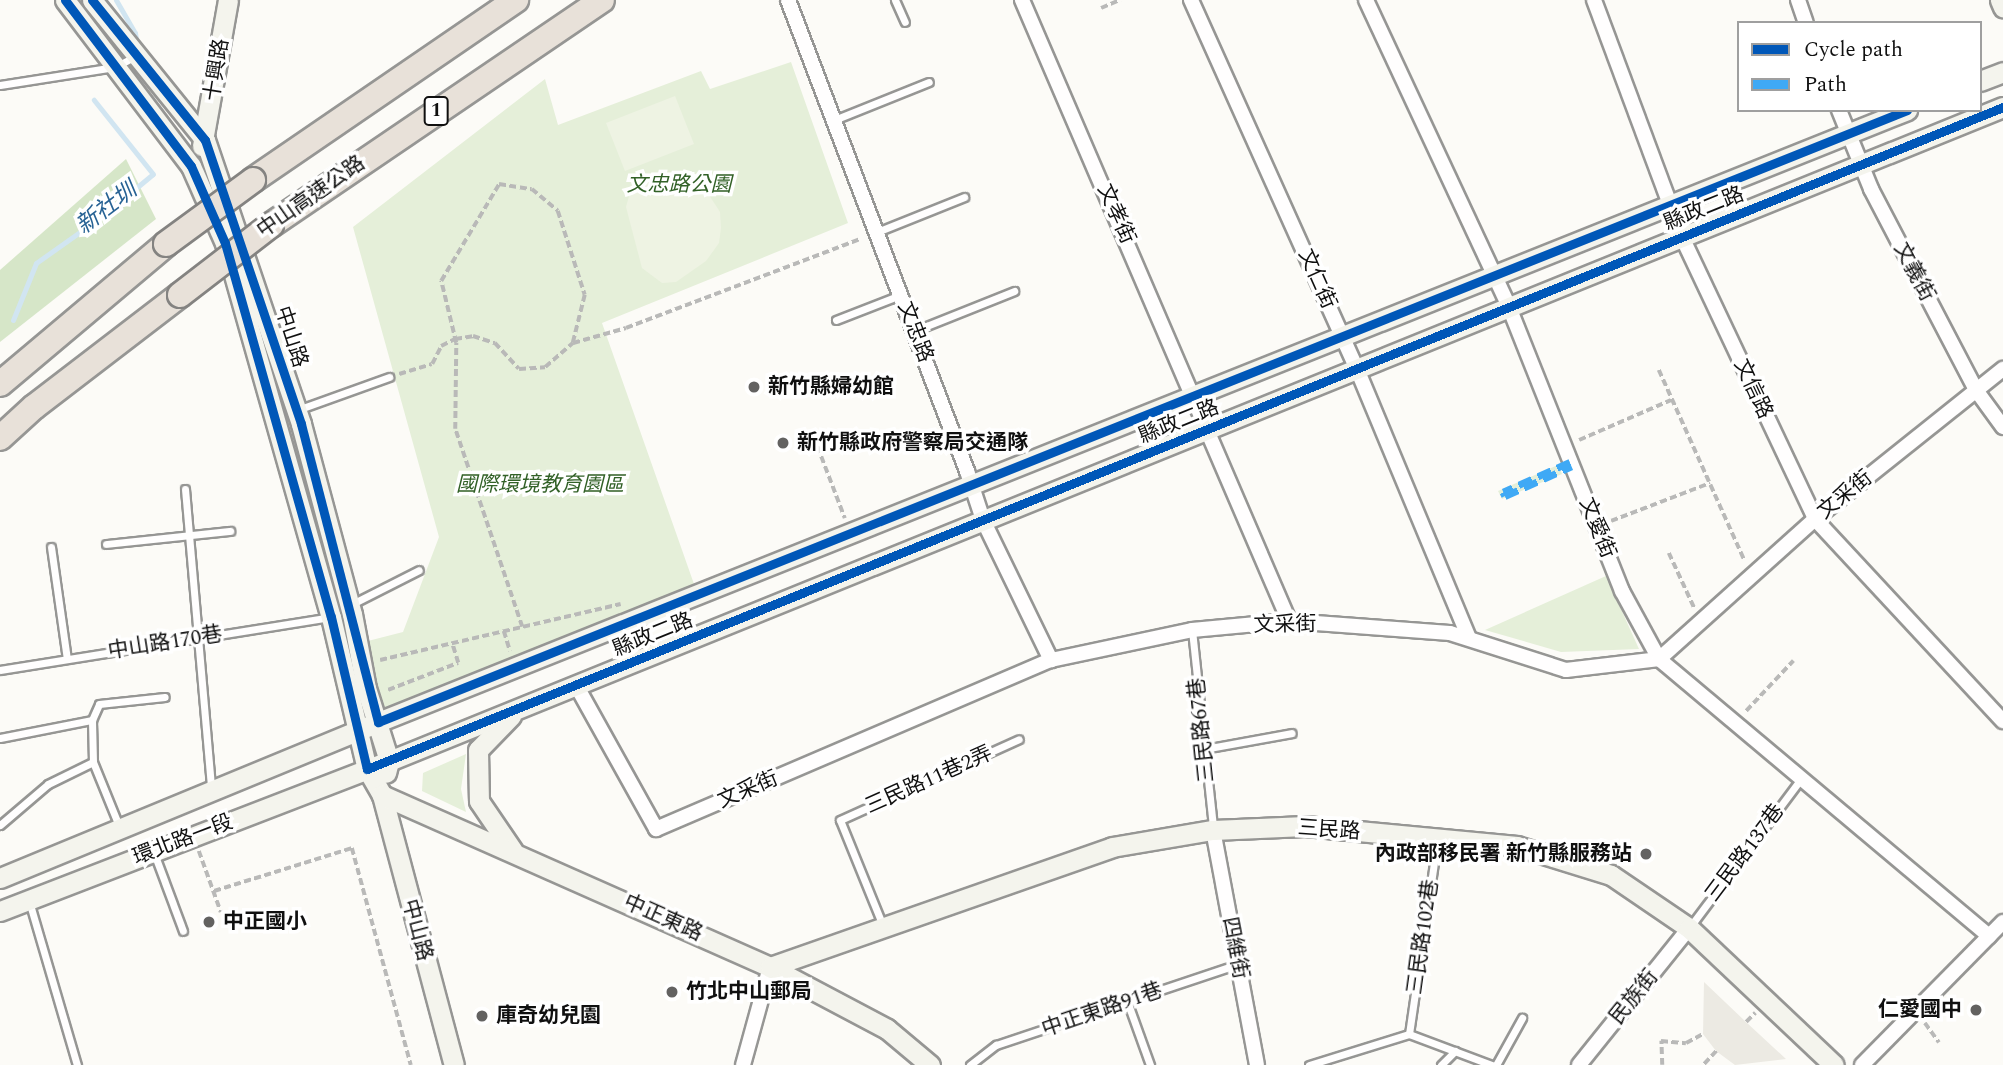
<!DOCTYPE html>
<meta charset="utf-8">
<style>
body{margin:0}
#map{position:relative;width:2003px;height:1065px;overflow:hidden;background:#fcfbf7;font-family:Spectral,"Noto Sans TC",serif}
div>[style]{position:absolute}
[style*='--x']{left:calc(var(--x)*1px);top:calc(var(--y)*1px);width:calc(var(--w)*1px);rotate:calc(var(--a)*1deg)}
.green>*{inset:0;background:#e5efd9}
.forest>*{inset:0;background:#d6e6c8}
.pitch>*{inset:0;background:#eef3e3}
.plaza>*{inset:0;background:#eceae3}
.stream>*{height:5px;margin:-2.5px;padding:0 2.5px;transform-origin:2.5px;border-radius:2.5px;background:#d1e5f1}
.path>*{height:3.5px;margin-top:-1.75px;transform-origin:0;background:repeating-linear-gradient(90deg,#b9b9b8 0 7px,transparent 0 10.5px)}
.roads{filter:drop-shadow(2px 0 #969694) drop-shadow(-2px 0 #969694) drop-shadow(0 2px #969694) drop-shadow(0 -2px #969694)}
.lane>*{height:7px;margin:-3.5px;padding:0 3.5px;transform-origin:3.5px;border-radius:3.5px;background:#fffefe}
.street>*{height:14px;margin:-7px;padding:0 7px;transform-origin:7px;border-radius:7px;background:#fffefe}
.secondary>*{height:19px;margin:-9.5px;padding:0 9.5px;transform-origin:9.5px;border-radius:9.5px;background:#f4f4ed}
.highway>*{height:24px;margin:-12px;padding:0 12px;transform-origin:12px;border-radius:12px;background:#e8e1d9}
.bridges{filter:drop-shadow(2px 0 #848381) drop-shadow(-2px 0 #848381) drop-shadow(0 2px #848381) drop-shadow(0 -2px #848381)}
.highway-bridge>*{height:24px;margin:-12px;padding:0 12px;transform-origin:12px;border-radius:12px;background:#e8e1d9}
.quiet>*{height:7px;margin-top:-3.5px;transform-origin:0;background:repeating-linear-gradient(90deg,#3fa9f5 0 14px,transparent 0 21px)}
.cycleway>*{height:9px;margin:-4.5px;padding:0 4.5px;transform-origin:4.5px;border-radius:4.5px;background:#0057b8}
.dots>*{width:19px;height:19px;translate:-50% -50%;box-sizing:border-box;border:4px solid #fff;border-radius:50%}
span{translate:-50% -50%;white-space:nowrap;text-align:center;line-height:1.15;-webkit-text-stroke:7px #fff;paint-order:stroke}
.shield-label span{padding:2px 5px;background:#fff;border:2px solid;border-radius:5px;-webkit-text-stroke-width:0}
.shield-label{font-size:19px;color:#101010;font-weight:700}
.street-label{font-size:21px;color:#101010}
.park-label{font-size:21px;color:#326127;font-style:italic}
.poi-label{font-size:21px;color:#101010;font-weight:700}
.left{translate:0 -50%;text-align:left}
.right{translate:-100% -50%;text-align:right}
.water-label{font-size:23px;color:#276294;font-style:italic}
.legend{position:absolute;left:1737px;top:21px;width:245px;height:91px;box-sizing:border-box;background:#fff;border:2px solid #9f9f9f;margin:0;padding:9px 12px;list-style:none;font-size:21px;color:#101010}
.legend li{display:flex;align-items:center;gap:14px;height:35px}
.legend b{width:35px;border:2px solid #9f9f9f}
</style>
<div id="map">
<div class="green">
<div style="clip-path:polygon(791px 62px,848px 223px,602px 323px,694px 584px,489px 669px,383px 709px,364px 642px,403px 632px,439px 537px,353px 227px,545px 79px,558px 125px,701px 71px,710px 89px)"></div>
<div style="clip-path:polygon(1558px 465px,1562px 474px,1502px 499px,1498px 491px)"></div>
<div style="clip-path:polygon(1606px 576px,1639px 649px,1561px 652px,1485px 630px)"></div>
<div style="clip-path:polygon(466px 754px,461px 789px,466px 812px,422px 791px,423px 773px)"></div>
</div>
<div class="forest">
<div style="clip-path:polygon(126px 159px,156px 219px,0 342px,0 270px)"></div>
</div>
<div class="pitch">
<div style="clip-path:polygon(675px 96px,694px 144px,625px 171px,606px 123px)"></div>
<div style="clip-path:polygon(670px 173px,694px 182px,709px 195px,720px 212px,721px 228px,719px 243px,706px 261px,676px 282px,662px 283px,642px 268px,626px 207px,629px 196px,640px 185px)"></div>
</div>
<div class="plaza">
<div style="clip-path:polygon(1704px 982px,1746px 1022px,1786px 1059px,1735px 1065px,1716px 1051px,1703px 1034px)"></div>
</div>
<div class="stream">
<div style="--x:116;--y:0;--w:38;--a:60"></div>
<div style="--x:135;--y:33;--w:11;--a:80"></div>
<div style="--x:13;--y:320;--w:61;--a:-68"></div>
<div style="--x:36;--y:263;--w:80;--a:-35.3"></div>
<div style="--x:101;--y:217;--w:67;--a:-39.6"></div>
<div style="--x:153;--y:174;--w:95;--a:-128.6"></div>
</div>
<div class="path">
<div style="--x:1101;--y:8;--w:21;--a:-23"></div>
<div style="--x:1659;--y:370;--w:209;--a:65.8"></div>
<div style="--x:399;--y:374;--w:34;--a:-17"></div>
<div style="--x:432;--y:364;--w:20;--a:-63"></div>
<div style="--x:441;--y:346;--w:16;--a:-27"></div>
<div style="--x:455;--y:339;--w:18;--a:-9"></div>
<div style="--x:473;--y:336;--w:23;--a:18"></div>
<div style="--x:495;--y:343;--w:35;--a:47"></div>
<div style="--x:519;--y:369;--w:26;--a:-4"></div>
<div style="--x:545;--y:367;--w:37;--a:-41"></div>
<div style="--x:573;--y:343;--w:55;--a:-15.8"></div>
<div style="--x:626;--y:328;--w:250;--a:-20.8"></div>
<div style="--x:814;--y:437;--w:87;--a:69.1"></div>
<div style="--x:1579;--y:440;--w:100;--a:-23.5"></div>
<div style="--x:1611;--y:521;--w:106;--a:-21"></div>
<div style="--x:1669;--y:553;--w:60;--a:65.2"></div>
<div style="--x:522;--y:627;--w:209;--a:-108.7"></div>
<div style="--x:455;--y:429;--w:86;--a:-89.3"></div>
<div style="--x:456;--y:343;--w:64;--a:-103.6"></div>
<div style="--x:441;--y:281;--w:113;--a:-59.1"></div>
<div style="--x:499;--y:184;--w:33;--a:9"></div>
<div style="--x:532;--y:189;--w:34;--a:40"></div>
<div style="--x:558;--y:211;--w:88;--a:72.2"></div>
<div style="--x:585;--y:295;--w:49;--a:104"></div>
<div style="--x:504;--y:631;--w:21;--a:73"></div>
<div style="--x:380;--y:660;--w:247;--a:-13.1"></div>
<div style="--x:388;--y:690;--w:75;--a:-21.1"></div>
<div style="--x:458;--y:663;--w:21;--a:-107"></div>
<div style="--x:1746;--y:711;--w:69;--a:-46.8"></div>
<div style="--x:199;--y:851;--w:65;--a:70.2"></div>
<div style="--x:214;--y:891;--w:145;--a:-17.3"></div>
<div style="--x:352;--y:848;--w:225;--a:74.8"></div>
<div style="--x:1746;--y:1022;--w:13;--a:-45"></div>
<div style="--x:1925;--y:1023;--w:24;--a:54"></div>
<div style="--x:1704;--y:1064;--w:18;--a:-47"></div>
<div style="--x:1662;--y:1065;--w:24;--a:-92"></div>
<div style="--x:1661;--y:1041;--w:25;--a:5"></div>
<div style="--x:1686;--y:1043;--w:19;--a:-28"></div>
</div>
<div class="roads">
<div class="lane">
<div style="--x:895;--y:0;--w:24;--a:66"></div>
<div style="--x:0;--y:85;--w:116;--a:-8.9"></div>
<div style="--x:115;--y:67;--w:24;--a:-28"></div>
<div style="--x:834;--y:120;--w:102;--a:-21.8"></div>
<div style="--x:877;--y:232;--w:94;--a:-21.9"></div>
<div style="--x:836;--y:320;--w:69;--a:-21.3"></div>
<div style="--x:914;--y:331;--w:108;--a:-21.8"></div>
<div style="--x:297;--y:410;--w:98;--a:-19.7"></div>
<div style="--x:185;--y:489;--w:300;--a:85"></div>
<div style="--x:106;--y:544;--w:125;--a:-6"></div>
<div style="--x:51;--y:547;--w:113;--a:81.9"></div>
<div style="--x:350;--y:605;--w:77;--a:-26.9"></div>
<div style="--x:1192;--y:630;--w:199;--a:83.9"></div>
<div style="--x:0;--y:670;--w:334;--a:-9.1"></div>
<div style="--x:0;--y:738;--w:94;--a:-11.1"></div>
<div style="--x:1204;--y:749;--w:89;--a:-10.3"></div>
<div style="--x:0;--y:825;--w:63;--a:-40.5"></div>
<div style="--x:48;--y:784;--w:50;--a:-26.1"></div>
<div style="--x:119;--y:826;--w:69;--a:-112.1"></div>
<div style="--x:93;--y:762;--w:42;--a:-91.4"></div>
<div style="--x:92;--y:720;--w:17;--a:-66"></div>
<div style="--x:99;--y:704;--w:66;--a:-6.1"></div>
<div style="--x:154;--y:853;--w:83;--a:69.6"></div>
<div style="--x:29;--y:901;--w:171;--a:73.7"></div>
<div style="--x:883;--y:926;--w:114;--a:-112.1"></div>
<div style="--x:840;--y:820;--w:196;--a:-24.3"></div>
<div style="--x:1689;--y:928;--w:186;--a:-53.1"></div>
<div style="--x:1127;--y:1001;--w:68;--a:70.2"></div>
<div style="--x:1409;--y:1034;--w:195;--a:-81.7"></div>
<div style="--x:1409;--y:1034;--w:89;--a:20.5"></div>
<div style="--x:970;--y:1065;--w:33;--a:-38"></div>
<div style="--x:996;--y:1045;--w:255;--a:-18.5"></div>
<div style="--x:1309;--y:1065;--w:105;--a:-17.2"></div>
<div style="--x:1441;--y:1065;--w:20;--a:-45"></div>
<div style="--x:1496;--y:1065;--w:54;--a:-61"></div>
</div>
<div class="street">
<div style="--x:788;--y:0;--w:504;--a:69.19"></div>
<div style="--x:967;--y:471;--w:52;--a:71.9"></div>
<div style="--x:983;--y:520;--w:156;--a:64.1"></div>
<div style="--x:1022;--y:0;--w:676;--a:66.73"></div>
<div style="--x:1191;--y:0;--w:405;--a:65.8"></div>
<div style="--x:1357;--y:369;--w:291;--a:67.4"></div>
<div style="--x:1366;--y:0;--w:339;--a:65"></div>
<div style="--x:1509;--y:307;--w:306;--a:68.3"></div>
<div style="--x:1622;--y:591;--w:77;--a:61.4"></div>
<div style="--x:1659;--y:659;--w:431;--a:40"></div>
<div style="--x:1594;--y:0;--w:253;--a:69.6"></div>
<div style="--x:1682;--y:237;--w:312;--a:64.7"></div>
<div style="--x:1815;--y:519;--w:276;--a:47.1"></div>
<div style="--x:1798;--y:0;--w:24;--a:71"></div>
<div style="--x:1839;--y:110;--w:85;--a:67.9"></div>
<div style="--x:1871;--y:189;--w:227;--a:62.4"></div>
<div style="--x:1976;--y:390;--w:46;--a:53.9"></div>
<div style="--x:576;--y:685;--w:165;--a:60.9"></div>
<div style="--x:656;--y:829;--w:430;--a:-23.2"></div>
<div style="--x:1051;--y:660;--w:144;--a:-12"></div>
<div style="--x:1192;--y:630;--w:97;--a:-5.3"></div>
<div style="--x:1289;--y:621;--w:161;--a:4.3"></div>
<div style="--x:1450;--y:633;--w:122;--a:17.7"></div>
<div style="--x:1566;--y:670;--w:94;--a:-6.7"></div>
<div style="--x:1659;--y:659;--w:210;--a:-41.9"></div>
<div style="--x:1815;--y:519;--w:241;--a:-38.6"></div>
<div style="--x:1213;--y:830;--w:239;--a:79.4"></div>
<div style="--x:743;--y:1065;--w:102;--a:-74.6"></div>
<div style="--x:1579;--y:1065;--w:176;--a:-51.2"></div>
<div style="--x:1862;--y:1065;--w:201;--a:-45.4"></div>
</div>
<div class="secondary">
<div style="--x:65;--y:0;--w:208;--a:52.8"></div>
<div style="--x:191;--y:166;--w:84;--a:66.2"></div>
<div style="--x:225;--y:243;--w:389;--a:74.2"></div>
<div style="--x:331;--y:617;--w:156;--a:76.7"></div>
<div style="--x:367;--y:769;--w:30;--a:60"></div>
<div style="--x:382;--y:795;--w:279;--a:75.1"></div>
<div style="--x:92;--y:0;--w:180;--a:51.1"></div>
<div style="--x:205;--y:140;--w:300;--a:71.3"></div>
<div style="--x:301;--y:424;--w:197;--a:75"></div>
<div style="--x:352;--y:614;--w:75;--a:79.3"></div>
<div style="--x:366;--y:688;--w:77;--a:72.5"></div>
<div style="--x:389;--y:761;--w:12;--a:104"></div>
<div style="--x:2000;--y:0;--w:8;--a:67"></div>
<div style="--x:1980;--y:81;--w:25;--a:-21"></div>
<div style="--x:202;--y:146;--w:148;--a:-79.9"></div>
<div style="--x:511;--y:716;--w:47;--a:134.1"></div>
<div style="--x:478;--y:750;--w:51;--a:88.9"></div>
<div style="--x:479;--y:801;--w:60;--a:55.8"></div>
<div style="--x:382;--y:795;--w:424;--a:23.9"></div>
<div style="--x:770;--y:967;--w:132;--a:27.9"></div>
<div style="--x:887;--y:1029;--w:56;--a:39.9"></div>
<div style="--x:0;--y:878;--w:409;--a:-22.4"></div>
<div style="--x:378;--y:722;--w:1647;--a:-21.81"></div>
<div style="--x:0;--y:911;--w:417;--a:-21.1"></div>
<div style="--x:389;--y:761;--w:1741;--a:-22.06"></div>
<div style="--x:770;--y:967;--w:362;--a:-19.3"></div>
<div style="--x:1112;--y:847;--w:102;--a:-9.6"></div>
<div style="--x:1213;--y:830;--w:92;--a:-2.5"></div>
<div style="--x:1305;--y:826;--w:213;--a:5.4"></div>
<div style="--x:1517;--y:846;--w:98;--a:17.1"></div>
<div style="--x:1611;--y:875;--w:94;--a:34.2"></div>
<div style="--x:1689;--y:928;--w:199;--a:43.4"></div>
</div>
<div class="highway">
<div style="--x:253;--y:180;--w:319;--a:-34.4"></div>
<div style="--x:271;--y:225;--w:400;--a:-34.2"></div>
<div style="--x:0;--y:384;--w:217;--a:-40.1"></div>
<div style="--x:0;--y:438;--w:46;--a:-42.4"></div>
<div style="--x:34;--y:407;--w:184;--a:-37.5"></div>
</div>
</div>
<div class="bridges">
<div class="highway-bridge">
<div style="--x:166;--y:244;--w:108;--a:-36.3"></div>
<div style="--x:180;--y:295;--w:115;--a:-37.6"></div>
</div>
</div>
<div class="quiet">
<div style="--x:1570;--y:462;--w:73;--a:155.9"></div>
<div style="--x:1503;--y:492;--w:4;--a:63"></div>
<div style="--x:1505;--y:496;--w:73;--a:-24.1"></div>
</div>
<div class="cycleway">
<div style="--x:65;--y:0;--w:208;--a:52.8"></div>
<div style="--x:191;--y:166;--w:84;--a:66.2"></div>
<div style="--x:225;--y:243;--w:389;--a:74.2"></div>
<div style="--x:331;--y:617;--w:156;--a:76.7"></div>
<div style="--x:367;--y:769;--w:1765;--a:-22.03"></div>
<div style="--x:92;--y:0;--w:180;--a:51.1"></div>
<div style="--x:205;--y:140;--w:300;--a:71.3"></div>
<div style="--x:301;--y:424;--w:308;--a:75.5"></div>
<div style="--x:378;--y:722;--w:1647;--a:-21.81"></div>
</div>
<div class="dots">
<div style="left:754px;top:387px;background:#636261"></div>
<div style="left:783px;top:443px;background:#636261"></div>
<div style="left:1646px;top:854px;background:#636261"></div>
<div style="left:209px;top:922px;background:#636261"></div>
<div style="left:672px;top:992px;background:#636261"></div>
<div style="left:1976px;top:1010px;background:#636261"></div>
<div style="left:482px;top:1016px;background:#636261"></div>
</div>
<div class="shield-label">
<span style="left:436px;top:111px">1</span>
</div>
<div class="street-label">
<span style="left:217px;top:70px;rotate:-81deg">十興路</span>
<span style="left:311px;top:197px;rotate:-35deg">中山高速公路</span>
<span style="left:1704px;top:209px;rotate:-22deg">縣政二路</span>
<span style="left:1116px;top:214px;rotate:66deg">文孝街</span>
<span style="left:1914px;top:272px;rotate:62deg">文義街</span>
<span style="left:1317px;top:279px;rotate:66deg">文仁街</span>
<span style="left:915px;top:332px;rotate:69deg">文忠路</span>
<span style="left:291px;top:337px;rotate:72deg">中山路</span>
<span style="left:1753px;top:389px;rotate:65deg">文信路</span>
<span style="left:1179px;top:422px;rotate:-22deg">縣政二路</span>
<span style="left:1845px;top:495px;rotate:-39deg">文采街</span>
<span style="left:1597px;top:528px;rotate:68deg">文愛街</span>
<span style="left:1285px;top:625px;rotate:-1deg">文采街</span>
<span style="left:653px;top:635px;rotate:-22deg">縣政二路</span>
<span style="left:165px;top:643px;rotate:-9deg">中山路170巷</span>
<span style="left:1202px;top:730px;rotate:-96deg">三民路67巷</span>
<span style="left:929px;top:780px;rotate:-24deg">三民路11巷2弄</span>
<span style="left:748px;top:790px;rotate:-23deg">文采街</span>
<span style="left:1329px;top:830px;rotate:4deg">三民路</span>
<span style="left:183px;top:840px;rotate:-21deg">環北路一段</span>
<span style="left:1745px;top:853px;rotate:-53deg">三民路137巷</span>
<span style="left:663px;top:918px;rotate:24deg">中正東路</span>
<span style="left:417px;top:930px;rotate:75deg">中山路</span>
<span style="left:1423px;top:937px;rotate:-82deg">三民路102巷</span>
<span style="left:1235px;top:948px;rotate:79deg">四維街</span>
<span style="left:1634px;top:997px;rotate:-51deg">民族街</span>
<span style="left:1102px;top:1010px;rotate:-19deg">中正東路91巷</span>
</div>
<div class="park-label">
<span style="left:679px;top:185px">文忠路公園</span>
<span style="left:540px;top:485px">國際環境教育園區</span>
</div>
<div class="poi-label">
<span class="left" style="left:768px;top:387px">新竹縣婦幼館</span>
<span class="left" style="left:797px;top:443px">新竹縣政府警察局交通隊</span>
<span class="right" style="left:1632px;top:854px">內政部移民署 新竹縣服務站</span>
<span class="left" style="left:223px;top:922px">中正國小</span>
<span class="left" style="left:686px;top:992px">竹北中山郵局</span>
<span class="right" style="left:1962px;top:1010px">仁愛國中</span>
<span class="left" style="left:496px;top:1016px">庫奇幼兒園</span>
</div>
<div class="water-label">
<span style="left:107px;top:209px;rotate:-37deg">新社圳</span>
</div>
<ul class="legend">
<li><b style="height:9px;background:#0057b8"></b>Cycle path</li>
<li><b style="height:9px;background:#3fa9f5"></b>Path</li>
</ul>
</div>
